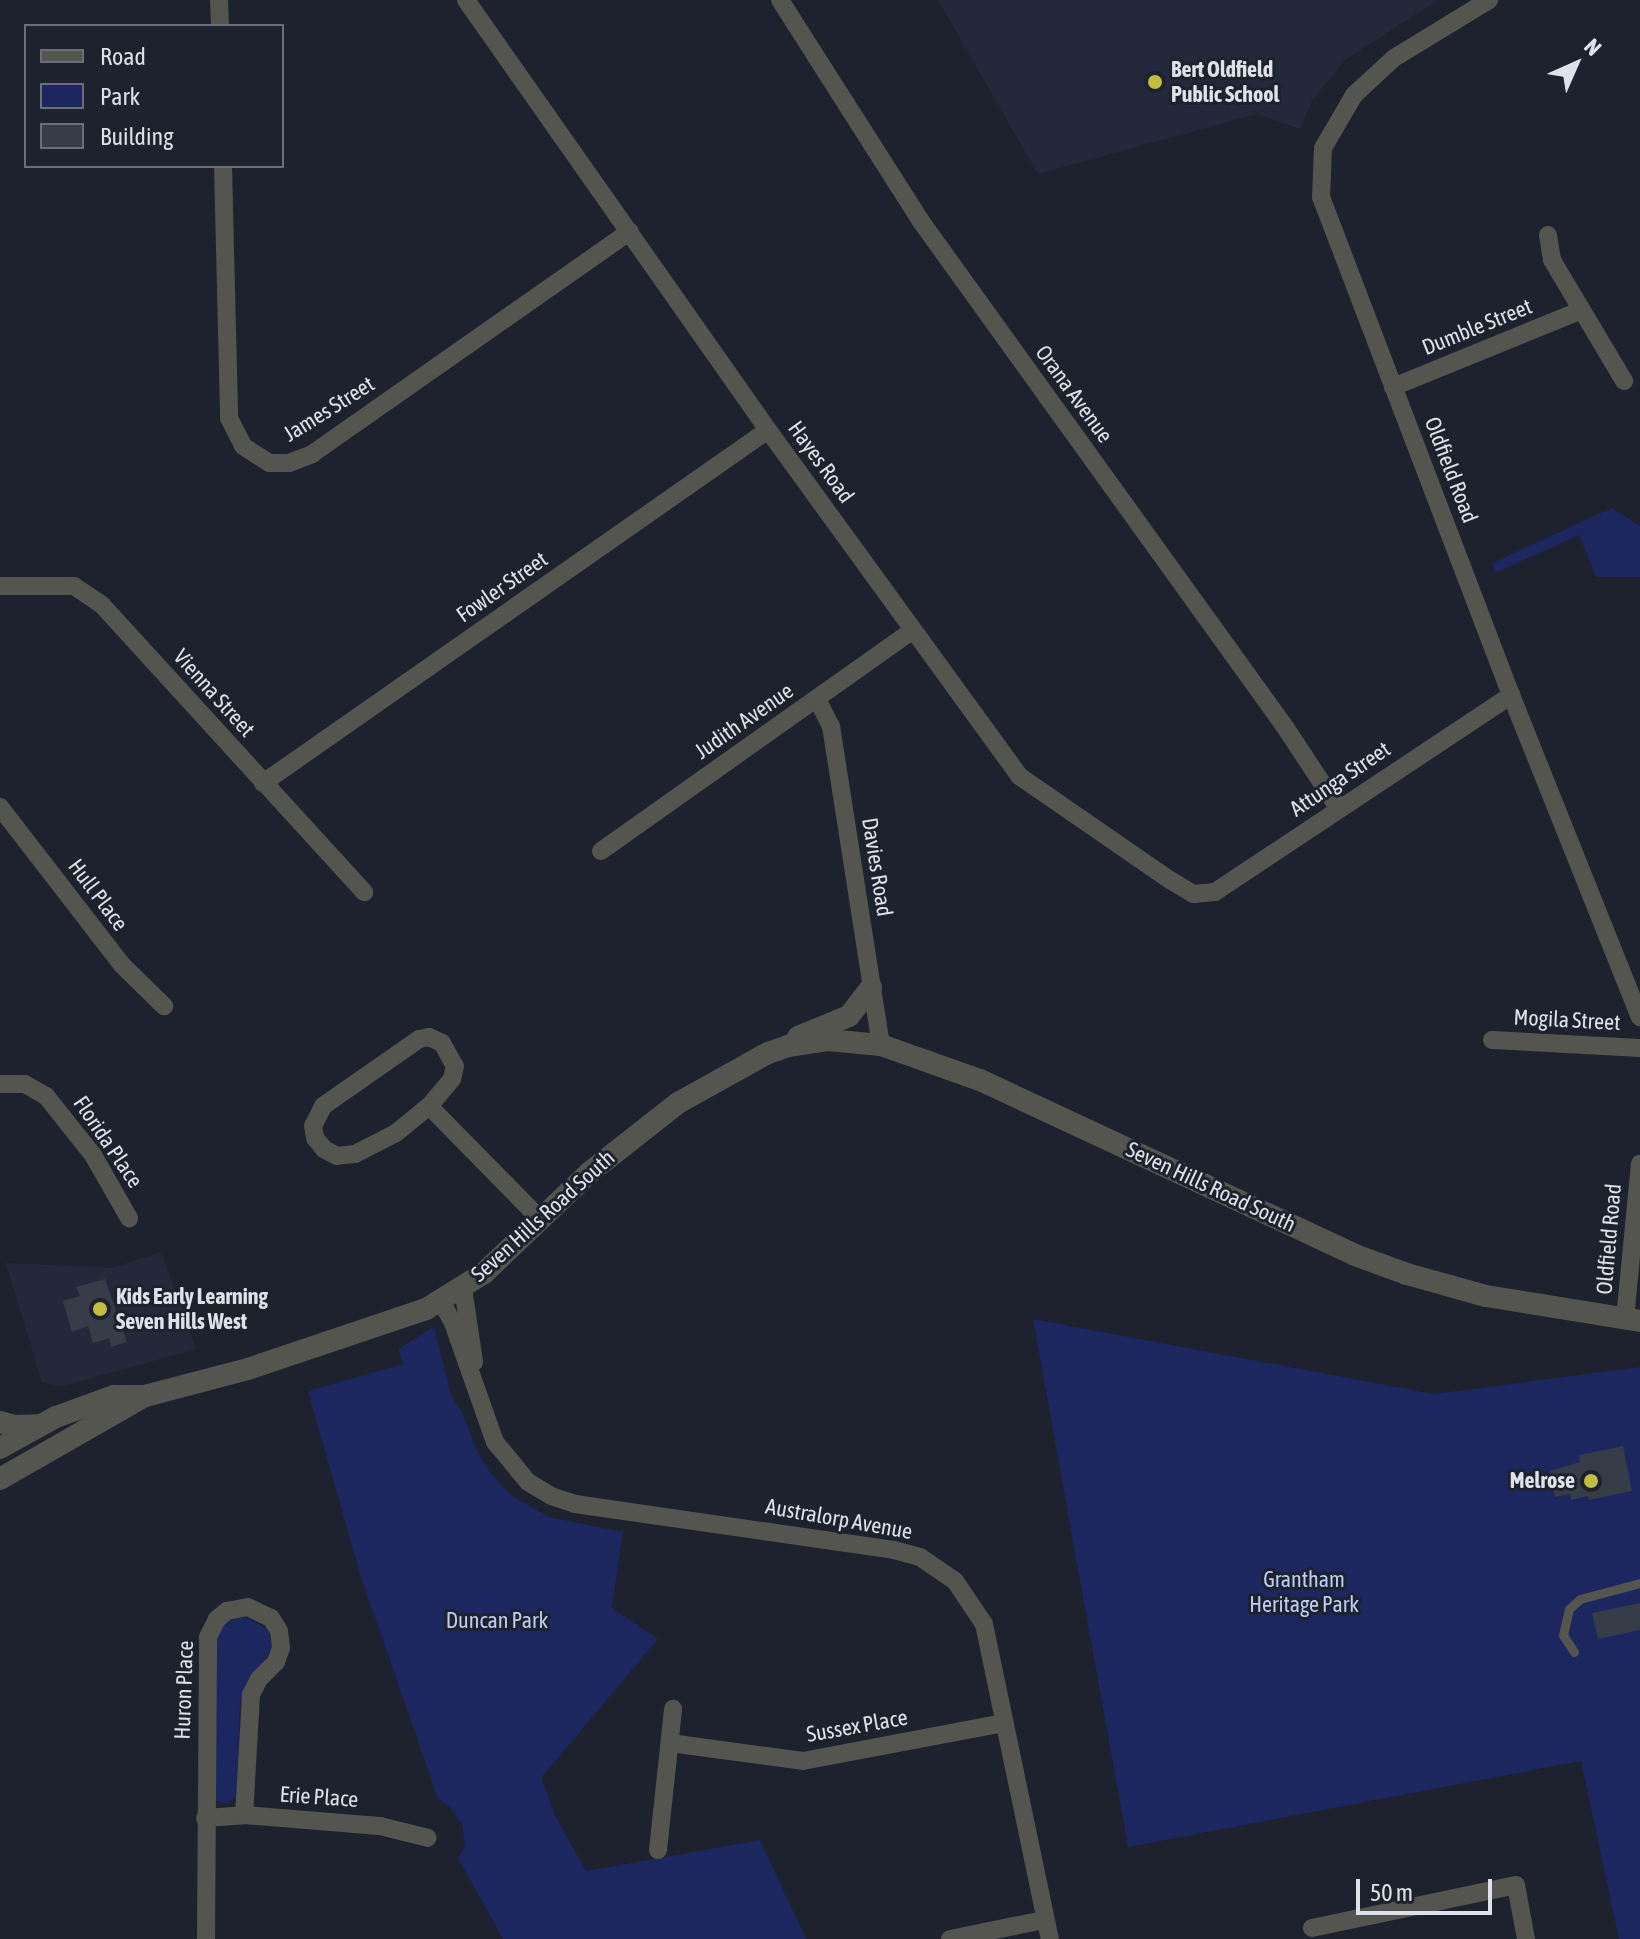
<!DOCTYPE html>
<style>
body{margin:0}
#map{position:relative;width:1640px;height:1939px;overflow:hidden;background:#1d222e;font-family:"Asap Condensed",sans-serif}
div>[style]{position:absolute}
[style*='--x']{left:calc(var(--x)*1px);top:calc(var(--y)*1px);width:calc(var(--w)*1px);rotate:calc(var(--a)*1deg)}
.built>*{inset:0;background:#23293b}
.green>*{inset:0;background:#1b275e}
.building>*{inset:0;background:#373c49}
.service>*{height:9px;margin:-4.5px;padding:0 4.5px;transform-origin:4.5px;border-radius:4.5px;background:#54554e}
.minor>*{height:18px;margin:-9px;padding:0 9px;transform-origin:9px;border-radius:9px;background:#54554e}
.tertiary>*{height:22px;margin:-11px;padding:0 11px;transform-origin:11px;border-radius:11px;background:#54554e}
.dots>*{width:22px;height:22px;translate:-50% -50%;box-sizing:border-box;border:4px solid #1d222e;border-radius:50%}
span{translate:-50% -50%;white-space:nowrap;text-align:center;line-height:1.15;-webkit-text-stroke:6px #1d222e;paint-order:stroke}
.poi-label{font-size:22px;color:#dee1e9;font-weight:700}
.left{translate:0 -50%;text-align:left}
.right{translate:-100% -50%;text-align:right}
.street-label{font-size:22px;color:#dee1e9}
.park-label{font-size:22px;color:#becdf6}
.legend{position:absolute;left:24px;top:24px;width:260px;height:144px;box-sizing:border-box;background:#1d222e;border:2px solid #6a6e79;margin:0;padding:10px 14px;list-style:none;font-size:24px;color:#dee1e9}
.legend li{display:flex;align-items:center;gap:16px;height:40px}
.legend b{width:40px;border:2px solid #6a6e79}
.north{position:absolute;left:1536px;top:24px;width:80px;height:80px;-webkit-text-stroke:6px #1d222e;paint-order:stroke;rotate:45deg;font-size:22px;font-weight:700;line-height:32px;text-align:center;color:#dee1e9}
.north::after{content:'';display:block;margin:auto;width:28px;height:36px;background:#dee1e9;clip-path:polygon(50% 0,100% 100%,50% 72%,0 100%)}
.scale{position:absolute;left:1356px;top:1879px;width:136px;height:36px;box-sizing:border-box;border:4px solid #dee1e9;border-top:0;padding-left:10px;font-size:24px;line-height:28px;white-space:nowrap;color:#dee1e9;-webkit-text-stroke:6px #1d222e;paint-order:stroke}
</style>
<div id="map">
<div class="built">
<div style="clip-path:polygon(938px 0,1438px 0,1345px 60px,1312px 101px,1300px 129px,1257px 114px,1038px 174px)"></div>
<div style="clip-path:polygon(161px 1252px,196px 1349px,60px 1387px,42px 1382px,6px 1263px,112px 1268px)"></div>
</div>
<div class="green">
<div style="clip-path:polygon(1612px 508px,1640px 526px,1640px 577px,1596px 577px,1579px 535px,1495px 573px,1492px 563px)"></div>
<div style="clip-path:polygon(1033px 1319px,1434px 1394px,1640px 1367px,1640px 1939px,1619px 1939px,1581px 1761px,1128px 1847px)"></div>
<div style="clip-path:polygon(434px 1327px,451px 1395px,463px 1414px,478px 1453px,493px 1476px,512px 1496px,549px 1517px,623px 1532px,612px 1608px,658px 1639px,541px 1778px,555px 1815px,586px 1871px,760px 1840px,806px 1939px,503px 1939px,458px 1858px,465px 1846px,462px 1824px,450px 1807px,438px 1799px,361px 1577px,308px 1391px,403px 1364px,398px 1349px)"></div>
<div style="clip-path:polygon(240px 1614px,268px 1629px,272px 1648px,240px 1702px,237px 1795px,227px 1804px,216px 1801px,214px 1642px,225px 1621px)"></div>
</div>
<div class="building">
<div style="clip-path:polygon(105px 1279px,127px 1342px,111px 1347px,109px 1338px,93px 1343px,88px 1326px,72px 1332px,63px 1301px,80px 1296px,76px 1287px)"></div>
<div style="clip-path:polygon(1623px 1446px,1632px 1491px,1589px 1500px,1588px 1496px,1571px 1500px,1570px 1494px,1555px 1497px,1550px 1471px,1580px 1462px,1579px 1455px)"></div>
<div style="clip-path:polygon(1640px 1603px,1640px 1630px,1598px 1639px,1592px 1613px)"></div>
</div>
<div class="service">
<div style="--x:1574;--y:1652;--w:20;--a:-123"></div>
<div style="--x:1563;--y:1635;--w:27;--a:-77"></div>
<div style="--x:1569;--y:1609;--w:15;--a:-42"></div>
<div style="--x:1580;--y:1599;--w:62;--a:-14.9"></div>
</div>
<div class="minor">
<div style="--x:219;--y:0;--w:26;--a:88"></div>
<div style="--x:466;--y:0;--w:525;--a:54.92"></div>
<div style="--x:768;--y:430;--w:427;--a:54"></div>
<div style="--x:1019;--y:776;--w:183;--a:34.6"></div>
<div style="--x:1170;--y:880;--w:27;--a:31"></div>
<div style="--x:1193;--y:894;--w:22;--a:-5"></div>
<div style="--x:1215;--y:892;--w:356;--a:-33.6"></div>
<div style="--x:780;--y:0;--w:261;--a:57.5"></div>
<div style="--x:920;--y:220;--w:625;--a:54.25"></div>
<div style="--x:1285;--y:727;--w:98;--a:56.6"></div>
<div style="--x:1489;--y:0;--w:111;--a:148.6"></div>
<div style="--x:1394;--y:58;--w:54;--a:137.2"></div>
<div style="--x:1354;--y:95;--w:61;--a:120.3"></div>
<div style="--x:1323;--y:148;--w:49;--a:92.3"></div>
<div style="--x:1321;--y:197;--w:533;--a:69.12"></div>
<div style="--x:1511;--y:695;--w:347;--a:68.2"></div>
<div style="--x:223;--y:166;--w:252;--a:88.6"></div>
<div style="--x:229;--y:418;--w:31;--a:63"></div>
<div style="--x:243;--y:446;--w:31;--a:33"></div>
<div style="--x:269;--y:463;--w:20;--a:0"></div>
<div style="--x:289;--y:463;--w:25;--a:-21"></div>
<div style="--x:312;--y:454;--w:388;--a:-35"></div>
<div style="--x:1548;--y:235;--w:25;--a:81"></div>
<div style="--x:1552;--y:260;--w:141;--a:59.2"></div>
<div style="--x:1393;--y:387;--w:201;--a:-22.2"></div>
<div style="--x:0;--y:586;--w:74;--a:0"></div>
<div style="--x:74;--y:586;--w:34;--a:34"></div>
<div style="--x:102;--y:605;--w:389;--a:47.6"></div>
<div style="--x:817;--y:699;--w:30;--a:63"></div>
<div style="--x:831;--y:726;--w:323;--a:81.1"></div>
<div style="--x:263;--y:783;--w:616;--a:-34.95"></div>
<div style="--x:0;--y:807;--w:200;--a:52.3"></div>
<div style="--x:122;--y:965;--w:59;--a:44.3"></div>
<div style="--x:601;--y:851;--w:382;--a:-35.3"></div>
<div style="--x:429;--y:1037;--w:14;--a:25"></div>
<div style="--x:442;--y:1043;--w:26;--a:61"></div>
<div style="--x:455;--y:1066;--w:13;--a:103"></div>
<div style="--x:452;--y:1079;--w:35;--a:130"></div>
<div style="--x:429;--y:1106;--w:43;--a:140.7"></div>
<div style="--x:396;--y:1133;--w:46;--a:152.9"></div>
<div style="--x:355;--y:1154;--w:18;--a:174"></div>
<div style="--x:337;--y:1156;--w:15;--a:-152"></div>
<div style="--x:324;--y:1149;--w:14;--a:-129"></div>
<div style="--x:315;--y:1138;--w:12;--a:-99"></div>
<div style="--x:313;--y:1126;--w:22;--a:-63"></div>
<div style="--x:323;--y:1106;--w:117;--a:-34.9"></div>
<div style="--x:419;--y:1039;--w:10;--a:-11"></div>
<div style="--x:1492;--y:1040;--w:148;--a:3.1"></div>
<div style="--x:0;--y:1084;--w:25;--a:0"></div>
<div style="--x:25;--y:1084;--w:24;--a:30"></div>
<div style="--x:46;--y:1096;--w:75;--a:51.5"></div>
<div style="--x:93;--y:1155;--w:73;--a:60.3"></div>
<div style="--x:429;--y:1106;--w:160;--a:45.5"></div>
<div style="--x:463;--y:1288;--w:75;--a:81.5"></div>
<div style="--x:441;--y:1301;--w:25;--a:61"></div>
<div style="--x:453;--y:1323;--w:126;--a:70.6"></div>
<div style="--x:495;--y:1442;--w:52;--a:50.5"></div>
<div style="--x:528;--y:1482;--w:27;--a:31"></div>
<div style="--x:551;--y:1496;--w:25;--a:18"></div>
<div style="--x:575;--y:1504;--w:322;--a:8.2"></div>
<div style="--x:894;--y:1550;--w:27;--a:15"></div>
<div style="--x:920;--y:1557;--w:42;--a:34.4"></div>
<div style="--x:955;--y:1581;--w:52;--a:56"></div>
<div style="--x:984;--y:1624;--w:322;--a:78.2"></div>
<div style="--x:1625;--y:1319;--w:156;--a:-84.5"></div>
<div style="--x:670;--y:1743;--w:134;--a:7.7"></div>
<div style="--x:803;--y:1761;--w:205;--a:-10.7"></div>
<div style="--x:205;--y:1818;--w:39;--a:-4"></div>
<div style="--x:244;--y:1815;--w:136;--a:4.6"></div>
<div style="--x:380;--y:1826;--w:49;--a:14"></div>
<div style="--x:658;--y:1850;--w:142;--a:-83.9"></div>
<div style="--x:1312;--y:1928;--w:208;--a:-11.9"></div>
<div style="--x:1516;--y:1885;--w:55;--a:79.5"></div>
<div style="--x:206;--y:1939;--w:302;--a:-89.6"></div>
<div style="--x:208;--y:1637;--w:20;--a:-63"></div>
<div style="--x:217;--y:1619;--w:13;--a:-39"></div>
<div style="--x:227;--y:1611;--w:21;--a:-11"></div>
<div style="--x:248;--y:1607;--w:25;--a:26"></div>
<div style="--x:271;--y:1618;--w:15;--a:58"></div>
<div style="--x:279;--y:1631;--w:17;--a:83"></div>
<div style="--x:281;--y:1648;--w:15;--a:110"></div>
<div style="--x:276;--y:1662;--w:24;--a:135"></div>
<div style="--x:259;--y:1679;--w:18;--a:117"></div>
<div style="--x:251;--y:1695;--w:120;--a:93.3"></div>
<div style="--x:950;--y:1939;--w:96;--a:-11.4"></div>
</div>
<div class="tertiary">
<div style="--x:798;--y:1037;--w:55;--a:-22.4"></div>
<div style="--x:849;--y:1016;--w:36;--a:-52"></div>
<div style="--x:0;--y:1422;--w:16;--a:15"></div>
<div style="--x:15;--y:1426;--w:23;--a:-2"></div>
<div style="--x:0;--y:1448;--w:64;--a:-29"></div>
<div style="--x:56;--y:1417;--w:62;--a:-19.9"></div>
<div style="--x:114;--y:1396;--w:31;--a:0"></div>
<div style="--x:145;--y:1396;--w:106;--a:-14.7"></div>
<div style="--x:248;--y:1369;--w:188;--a:-18.6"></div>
<div style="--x:426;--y:1309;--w:68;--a:-31.8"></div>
<div style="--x:484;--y:1273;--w:145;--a:-43.6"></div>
<div style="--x:589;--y:1173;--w:113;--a:-38.2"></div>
<div style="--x:678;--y:1103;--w:103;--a:-29.1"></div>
<div style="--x:768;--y:1053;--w:21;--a:-19"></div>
<div style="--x:788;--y:1046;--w:40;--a:-8.5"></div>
<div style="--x:828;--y:1040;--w:53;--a:5.4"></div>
<div style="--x:881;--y:1045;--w:105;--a:19.5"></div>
<div style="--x:980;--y:1080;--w:414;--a:25"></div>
<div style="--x:1355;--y:1255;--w:55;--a:20.1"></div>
<div style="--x:1407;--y:1274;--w:82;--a:15.6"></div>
<div style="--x:1486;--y:1296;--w:156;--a:9.2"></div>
<div style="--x:0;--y:1479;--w:167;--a:-29.8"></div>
</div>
<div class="dots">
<div style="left:1155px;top:82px;background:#c1bd40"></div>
<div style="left:100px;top:1309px;background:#c1bd40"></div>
<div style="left:1591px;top:1481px;background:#c1bd40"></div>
</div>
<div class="poi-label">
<span class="left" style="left:1171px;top:82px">Bert Oldfield<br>Public School</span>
<span class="left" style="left:116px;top:1309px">Kids Early Learning<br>Seven Hills West</span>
<span class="right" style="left:1575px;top:1481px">Melrose</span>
</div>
<div class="street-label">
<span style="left:1477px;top:327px;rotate:-22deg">Dumble Street</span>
<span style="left:1074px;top:394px;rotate:54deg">Orana Avenue</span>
<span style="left:329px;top:409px;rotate:-32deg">James Street</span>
<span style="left:821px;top:462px;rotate:54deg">Hayes Road</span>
<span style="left:1451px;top:470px;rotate:69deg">Oldfield Road</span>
<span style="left:502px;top:587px;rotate:-35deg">Fowler Street</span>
<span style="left:214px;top:693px;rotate:48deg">Vienna Street</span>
<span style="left:744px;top:721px;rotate:-35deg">Judith Avenue</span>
<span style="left:1340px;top:779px;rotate:-34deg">Attunga Street</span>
<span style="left:877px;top:867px;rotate:81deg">Davies Road</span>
<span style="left:98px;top:895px;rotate:53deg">Hull Place</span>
<span style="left:1567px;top:1020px;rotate:3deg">Mogila Street</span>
<span style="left:108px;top:1142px;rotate:56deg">Florida Place</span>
<span style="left:1211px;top:1187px;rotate:25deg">Seven Hills Road South</span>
<span style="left:543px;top:1216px;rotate:-42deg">Seven Hills Road South</span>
<span style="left:1609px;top:1239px;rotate:-85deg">Oldfield Road</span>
<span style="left:839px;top:1519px;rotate:10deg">Australorp Avenue</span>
<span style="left:184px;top:1690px;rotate:-88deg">Huron Place</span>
<span style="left:857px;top:1726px;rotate:-10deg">Sussex Place</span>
<span style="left:319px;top:1797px;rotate:4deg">Erie Place</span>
</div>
<div class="park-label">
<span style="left:1304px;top:1592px">Grantham<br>Heritage Park</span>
<span style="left:497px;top:1621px">Duncan Park</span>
</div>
<ul class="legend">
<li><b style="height:10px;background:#54554e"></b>Road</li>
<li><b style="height:22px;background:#1b275e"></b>Park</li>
<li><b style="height:22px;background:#373c49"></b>Building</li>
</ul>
<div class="north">N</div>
<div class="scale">50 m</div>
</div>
